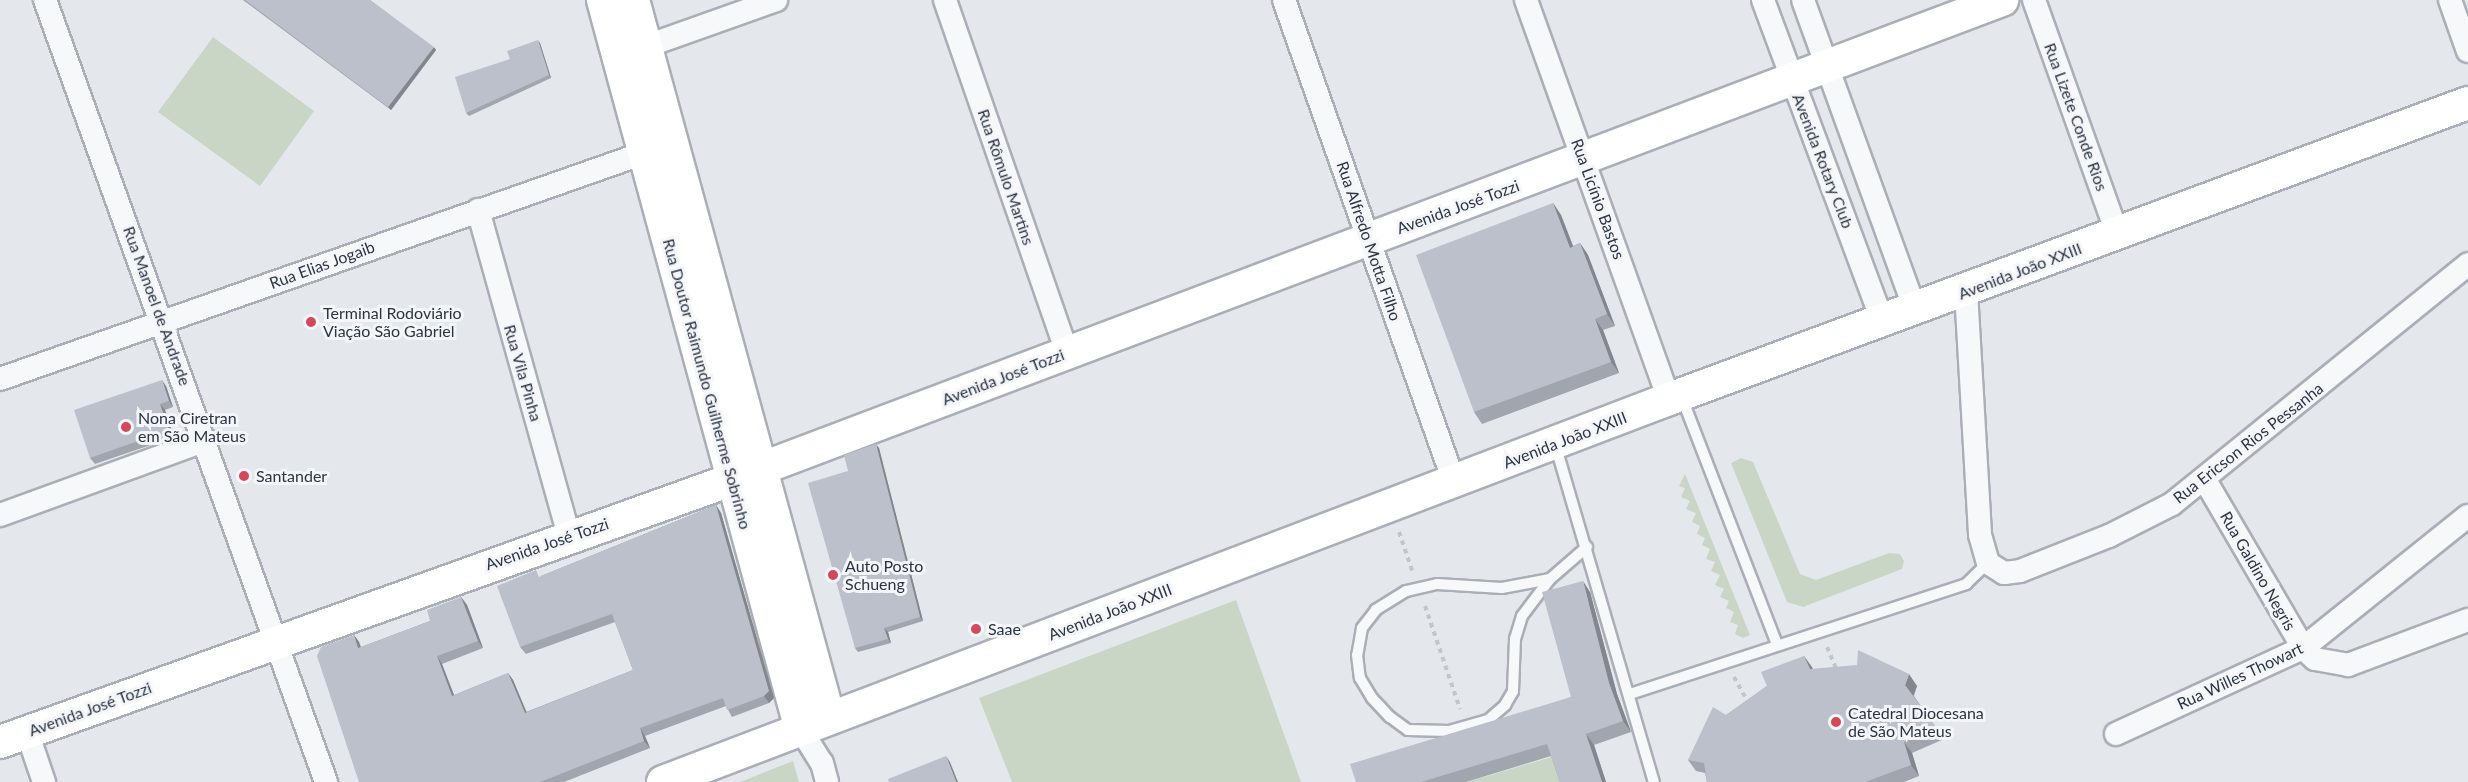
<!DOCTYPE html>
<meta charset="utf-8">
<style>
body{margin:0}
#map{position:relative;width:2468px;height:782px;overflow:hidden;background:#e4e7ec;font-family:Lato,sans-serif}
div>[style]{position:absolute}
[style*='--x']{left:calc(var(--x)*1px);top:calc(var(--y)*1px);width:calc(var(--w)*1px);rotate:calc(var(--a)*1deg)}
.green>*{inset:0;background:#c9d6c5}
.path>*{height:4px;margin-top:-2px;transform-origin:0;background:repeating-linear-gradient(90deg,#c2c5cb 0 4.5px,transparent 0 9px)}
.roads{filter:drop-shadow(2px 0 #a9aeb7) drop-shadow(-2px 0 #a9aeb7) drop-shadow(0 2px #a9aeb7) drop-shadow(0 -2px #a9aeb7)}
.lane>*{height:10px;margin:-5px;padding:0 5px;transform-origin:5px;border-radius:5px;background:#f7f8fa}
.street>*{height:22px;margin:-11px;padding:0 11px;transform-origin:11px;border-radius:11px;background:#f7f8fa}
.secondary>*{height:32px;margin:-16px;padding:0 16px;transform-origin:16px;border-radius:16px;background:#fff}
.wall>*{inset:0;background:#a1a5ae}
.shaded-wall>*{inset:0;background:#83868d}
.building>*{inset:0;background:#bbc0ca}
.dots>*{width:16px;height:16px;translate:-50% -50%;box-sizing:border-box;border:3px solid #f4f6f9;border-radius:50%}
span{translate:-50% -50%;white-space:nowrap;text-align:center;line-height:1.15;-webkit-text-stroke:6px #f4f6f9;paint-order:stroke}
.street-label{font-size:16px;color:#2b3445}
.poi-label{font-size:16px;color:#2b3445}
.left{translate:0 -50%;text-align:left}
</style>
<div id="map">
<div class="green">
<div style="clip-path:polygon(213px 37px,314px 111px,260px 186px,158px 112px)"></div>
<div style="clip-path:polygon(1741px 458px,1753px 462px,1800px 574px,1816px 580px,1889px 553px,1900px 554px,1904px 561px,1902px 569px,1803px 607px,1787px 602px,1731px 463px)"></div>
<div style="clip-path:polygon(1685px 474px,1750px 635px,1743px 638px,1735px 634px,1738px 625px,1730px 622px,1734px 612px,1726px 608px,1729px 601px,1720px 597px,1724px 589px,1715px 585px,1720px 575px,1711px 571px,1715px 562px,1706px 559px,1710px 549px,1702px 545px,1705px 538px,1697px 534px,1700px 526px,1692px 522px,1696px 513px,1686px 509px,1690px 501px,1681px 497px,1685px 488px,1679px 486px)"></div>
<div style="clip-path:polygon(1236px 600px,1301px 782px,1012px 782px,979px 698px)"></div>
<div style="clip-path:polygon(1555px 756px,1564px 782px,1467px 782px)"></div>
<div style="clip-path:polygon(793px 761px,799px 782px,740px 782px)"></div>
</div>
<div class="path">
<div style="--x:1399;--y:532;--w:43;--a:71.1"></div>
<div style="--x:1425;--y:606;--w:109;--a:71.2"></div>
<div style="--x:1827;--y:647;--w:26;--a:67"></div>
<div style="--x:1734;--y:677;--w:29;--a:61"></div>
</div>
<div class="roads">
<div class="lane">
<div style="--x:1682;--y:398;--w:264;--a:68.9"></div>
<div style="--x:1555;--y:444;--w:352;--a:73.7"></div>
<div style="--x:1550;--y:579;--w:49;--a:169.4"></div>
<div style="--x:1502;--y:588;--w:65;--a:-176.5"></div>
<div style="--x:1437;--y:584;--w:32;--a:167"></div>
<div style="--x:1406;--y:591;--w:36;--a:148"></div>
<div style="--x:1376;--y:610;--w:23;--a:128"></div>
<div style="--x:1362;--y:628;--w:27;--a:100"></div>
<div style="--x:1357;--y:655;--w:23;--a:83"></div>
<div style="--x:1360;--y:678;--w:23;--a:59"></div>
<div style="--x:1372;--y:698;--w:26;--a:47"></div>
<div style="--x:1390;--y:717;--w:22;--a:36"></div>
<div style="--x:1408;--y:730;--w:41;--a:1.4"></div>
<div style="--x:1449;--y:731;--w:41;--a:-15.8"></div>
<div style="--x:1488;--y:720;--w:23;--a:-41"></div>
<div style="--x:1505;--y:705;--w:16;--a:-60"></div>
<div style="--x:1513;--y:691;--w:52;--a:-87.8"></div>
<div style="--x:1515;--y:639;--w:24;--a:-73"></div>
<div style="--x:1522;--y:616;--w:46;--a:-52.9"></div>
<div style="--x:1550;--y:579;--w:49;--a:-40.9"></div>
<div style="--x:1630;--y:694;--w:354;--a:-18.1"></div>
<div style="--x:1966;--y:584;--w:30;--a:-44"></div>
</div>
<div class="street">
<div style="--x:45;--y:0;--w:831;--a:70.23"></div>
<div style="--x:945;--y:0;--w:373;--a:70.9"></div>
<div style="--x:1284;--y:0;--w:511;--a:70.57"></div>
<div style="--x:1526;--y:0;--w:424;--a:70.3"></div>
<div style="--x:1763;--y:0;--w:344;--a:69.6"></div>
<div style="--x:1803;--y:0;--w:330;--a:70.1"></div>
<div style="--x:2034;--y:0;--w:247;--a:70.4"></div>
<div style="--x:2450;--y:0;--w:54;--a:70.6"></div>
<div style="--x:633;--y:51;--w:152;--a:-19.6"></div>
<div style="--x:478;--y:210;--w:338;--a:74.4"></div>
<div style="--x:1966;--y:291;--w:244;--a:86.7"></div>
<div style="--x:1980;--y:535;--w:29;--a:74"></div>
<div style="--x:1988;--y:563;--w:19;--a:32"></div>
<div style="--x:2004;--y:573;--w:16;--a:-7"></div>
<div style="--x:2020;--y:571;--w:96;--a:-21.5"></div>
<div style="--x:2109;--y:536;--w:71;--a:-26.9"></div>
<div style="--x:2172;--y:504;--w:381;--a:-39"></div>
<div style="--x:0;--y:379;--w:697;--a:-19.34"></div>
<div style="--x:2205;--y:480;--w:194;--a:59.7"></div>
<div style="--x:2303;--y:648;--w:16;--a:43"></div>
<div style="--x:2315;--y:659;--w:34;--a:10"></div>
<div style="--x:2348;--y:665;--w:128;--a:-20.6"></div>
<div style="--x:0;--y:515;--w:219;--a:-20"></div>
<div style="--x:801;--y:730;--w:39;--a:58"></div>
<div style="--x:822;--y:763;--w:20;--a:75"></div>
<div style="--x:27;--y:732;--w:53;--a:71.2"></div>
<div style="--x:2116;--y:734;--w:206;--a:-24.7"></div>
<div style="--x:2303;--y:648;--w:211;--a:-38.7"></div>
</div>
<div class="secondary">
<div style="--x:603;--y:0;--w:756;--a:74.82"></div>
<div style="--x:633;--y:0;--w:744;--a:74.73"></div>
<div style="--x:0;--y:742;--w:777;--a:-19.72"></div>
<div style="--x:731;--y:480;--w:1359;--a:-20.69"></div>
<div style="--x:663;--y:782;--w:1076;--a:-20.84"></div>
<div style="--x:1669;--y:399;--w:852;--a:-20.33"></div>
</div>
</div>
<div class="wall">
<div style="clip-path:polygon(243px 0,370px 0,436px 50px,391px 110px)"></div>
<div style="clip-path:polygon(540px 43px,551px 78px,469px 116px,466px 113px,510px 59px)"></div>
<div style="clip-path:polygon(1553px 203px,1561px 215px,1573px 246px,1580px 243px,1588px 255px,1615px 326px,1603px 330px,1619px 373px,1482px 424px,1474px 412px)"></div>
<div style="clip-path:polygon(166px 386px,173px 407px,165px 410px,174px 437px,95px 464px,90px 458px)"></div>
<div style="clip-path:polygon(879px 448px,923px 621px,888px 632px,891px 643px,858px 652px,855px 648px,848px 471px)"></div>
<div style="clip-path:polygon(716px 505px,721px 513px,774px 698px,769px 703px,732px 717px,726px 706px,645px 736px,650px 748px,564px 782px,359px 782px,354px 635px,359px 642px,361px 647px,430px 621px,461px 597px,467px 605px,483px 648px,442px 664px,454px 695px,508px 673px,513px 680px,526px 712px,633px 670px,615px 622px,526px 654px,520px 647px,541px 576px)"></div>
<div style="clip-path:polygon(1590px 592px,1617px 694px,1631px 732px,1594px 745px,1606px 782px,1560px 782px,1551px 756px,1466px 782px,1356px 782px,1571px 697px)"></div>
<div style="clip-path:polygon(1804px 656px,1812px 669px,1917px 686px,1914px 696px,1944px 739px,1912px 753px,1919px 776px,1904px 782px,1707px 782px,1705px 773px,1696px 771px,1688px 760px,1726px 715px,1767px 686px)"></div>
</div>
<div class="shaded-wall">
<div style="clip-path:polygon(538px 40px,540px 43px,551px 78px,549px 75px)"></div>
<div style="clip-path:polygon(434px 47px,436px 50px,391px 110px,388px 107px)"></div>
<div style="clip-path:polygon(1553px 203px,1561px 215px,1578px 259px,1570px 248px)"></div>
<div style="clip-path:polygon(1580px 243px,1588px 255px,1615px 326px,1607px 314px)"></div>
<div style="clip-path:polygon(1595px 319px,1603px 330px,1619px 373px,1611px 362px)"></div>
<div style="clip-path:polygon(162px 380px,166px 386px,173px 407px,169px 401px)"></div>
<div style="clip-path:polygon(160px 404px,165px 410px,174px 437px,169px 430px)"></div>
<div style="clip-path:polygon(876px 444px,879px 448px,923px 621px,920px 617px)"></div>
<div style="clip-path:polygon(716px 505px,721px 513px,774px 698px,769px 703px,764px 696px)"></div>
<div style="clip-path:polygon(1583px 581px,1590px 592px,1617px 694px,1631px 732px,1623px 721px,1609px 683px)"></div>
<div style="clip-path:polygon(461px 597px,467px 605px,483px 648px,478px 641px)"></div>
<div style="clip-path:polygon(884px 628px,888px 632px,891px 643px,888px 639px)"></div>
<div style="clip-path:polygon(354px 635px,359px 642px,363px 655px,358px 648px)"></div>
<div style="clip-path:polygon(437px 656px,442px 664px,457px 703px,452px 696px)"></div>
<div style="clip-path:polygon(1804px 656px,1812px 667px,1818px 681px,1810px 669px)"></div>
<div style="clip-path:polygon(508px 673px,513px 680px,530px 720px,525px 713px)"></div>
<div style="clip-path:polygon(1909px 674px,1917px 686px,1913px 696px,1905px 685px)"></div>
<div style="clip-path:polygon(640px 728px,645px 736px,650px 748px,644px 741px)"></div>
<div style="clip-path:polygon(1586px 734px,1594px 745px,1606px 782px,1602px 782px)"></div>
<div style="clip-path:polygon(1904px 742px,1912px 753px,1919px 776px,1911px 765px)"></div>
<div style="clip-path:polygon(946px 756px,950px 762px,958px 782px,956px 782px)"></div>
</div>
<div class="building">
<div style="clip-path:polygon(245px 0,370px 0,434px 47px,388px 107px)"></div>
<div style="clip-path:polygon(538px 40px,549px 75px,466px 113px,455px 77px,510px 59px,507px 51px)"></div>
<div style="clip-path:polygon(1553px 203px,1570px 248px,1580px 243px,1607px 314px,1595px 319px,1611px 362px,1474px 412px,1416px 255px)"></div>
<div style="clip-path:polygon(162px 380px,169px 401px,160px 404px,169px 430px,90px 458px,74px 410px)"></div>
<div style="clip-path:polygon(876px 444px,920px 617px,884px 628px,888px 639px,855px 648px,808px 483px,848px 471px,844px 455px)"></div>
<div style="clip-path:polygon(716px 505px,769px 691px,764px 696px,727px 710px,723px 698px,640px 728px,644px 741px,540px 782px,359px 782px,317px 656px,321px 647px,354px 635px,358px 648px,430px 621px,427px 610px,461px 597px,478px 641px,437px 656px,452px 696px,508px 673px,525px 713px,633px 670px,612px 614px,520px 647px,497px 586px,536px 570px,539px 577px)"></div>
<div style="clip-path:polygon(1583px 581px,1609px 683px,1623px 721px,1586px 734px,1602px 782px,1560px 782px,1547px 744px,1421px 782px,1356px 782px,1350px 764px,1571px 697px,1542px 592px)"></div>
<div style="clip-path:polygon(1858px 650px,1909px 674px,1905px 685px,1936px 727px,1904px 742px,1911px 765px,1865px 782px,1707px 782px,1704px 763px,1688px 760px,1713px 707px,1726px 715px,1767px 686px,1761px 672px,1804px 656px,1810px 669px,1857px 665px)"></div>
<div style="clip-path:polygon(946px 756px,956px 782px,889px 782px,888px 779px)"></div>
</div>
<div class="dots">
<div style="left:311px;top:322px;background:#d1495b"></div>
<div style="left:126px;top:427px;background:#d1495b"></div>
<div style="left:244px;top:476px;background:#d1495b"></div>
<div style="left:833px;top:575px;background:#d1495b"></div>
<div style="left:976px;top:629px;background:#d1495b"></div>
<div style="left:1836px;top:722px;background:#d1495b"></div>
</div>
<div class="street-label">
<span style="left:2076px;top:117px;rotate:70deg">Rua Lizete Conde Rios</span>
<span style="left:1823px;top:161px;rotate:69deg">Avenida Rotary Club</span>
<span style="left:1006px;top:177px;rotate:71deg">Rua Rômulo Martins</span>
<span style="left:1598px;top:199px;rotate:70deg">Rua Licínio Bastos</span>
<span style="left:1458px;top:207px;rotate:-20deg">Avenida José Tozzi</span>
<span style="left:1369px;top:241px;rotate:71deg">Rua Alfredo Motta Filho</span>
<span style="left:322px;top:265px;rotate:-20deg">Rua Elias Jogaib</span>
<span style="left:2020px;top:271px;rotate:-21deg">Avenida João XXIII</span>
<span style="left:157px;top:306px;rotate:70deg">Rua Manoel de Andrade</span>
<span style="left:523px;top:373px;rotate:74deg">Rua Vila Pinha</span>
<span style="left:1003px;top:377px;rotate:-21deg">Avenida José Tozzi</span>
<span style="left:707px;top:384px;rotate:75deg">Rua Doutor Raimundo Guilherme Sobrinho</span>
<span style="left:1565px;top:440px;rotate:-21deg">Avenida João XXIII</span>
<span style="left:2248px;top:443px;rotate:-38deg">Rua Ericson Rios Pessanha</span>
<span style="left:547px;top:544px;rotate:-19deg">Avenida José Tozzi</span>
<span style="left:2258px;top:571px;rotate:60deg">Rua Galdino Negris</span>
<span style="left:1110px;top:612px;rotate:-21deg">Avenida João XXIII</span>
<span style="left:2240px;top:676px;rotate:-25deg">Rua Willes Thowart</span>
<span style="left:90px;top:709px;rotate:-20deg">Avenida José Tozzi</span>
</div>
<div class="poi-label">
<span class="left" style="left:323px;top:322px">Terminal Rodoviário<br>Viação São Gabriel</span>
<span class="left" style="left:138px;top:427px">Nona Ciretran<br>em São Mateus</span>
<span class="left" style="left:256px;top:476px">Santander</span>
<span class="left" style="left:845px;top:575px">Auto Posto<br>Schueng</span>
<span class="left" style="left:988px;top:629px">Saae</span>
<span class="left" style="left:1848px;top:722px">Catedral Diocesana<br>de São Mateus</span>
</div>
</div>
